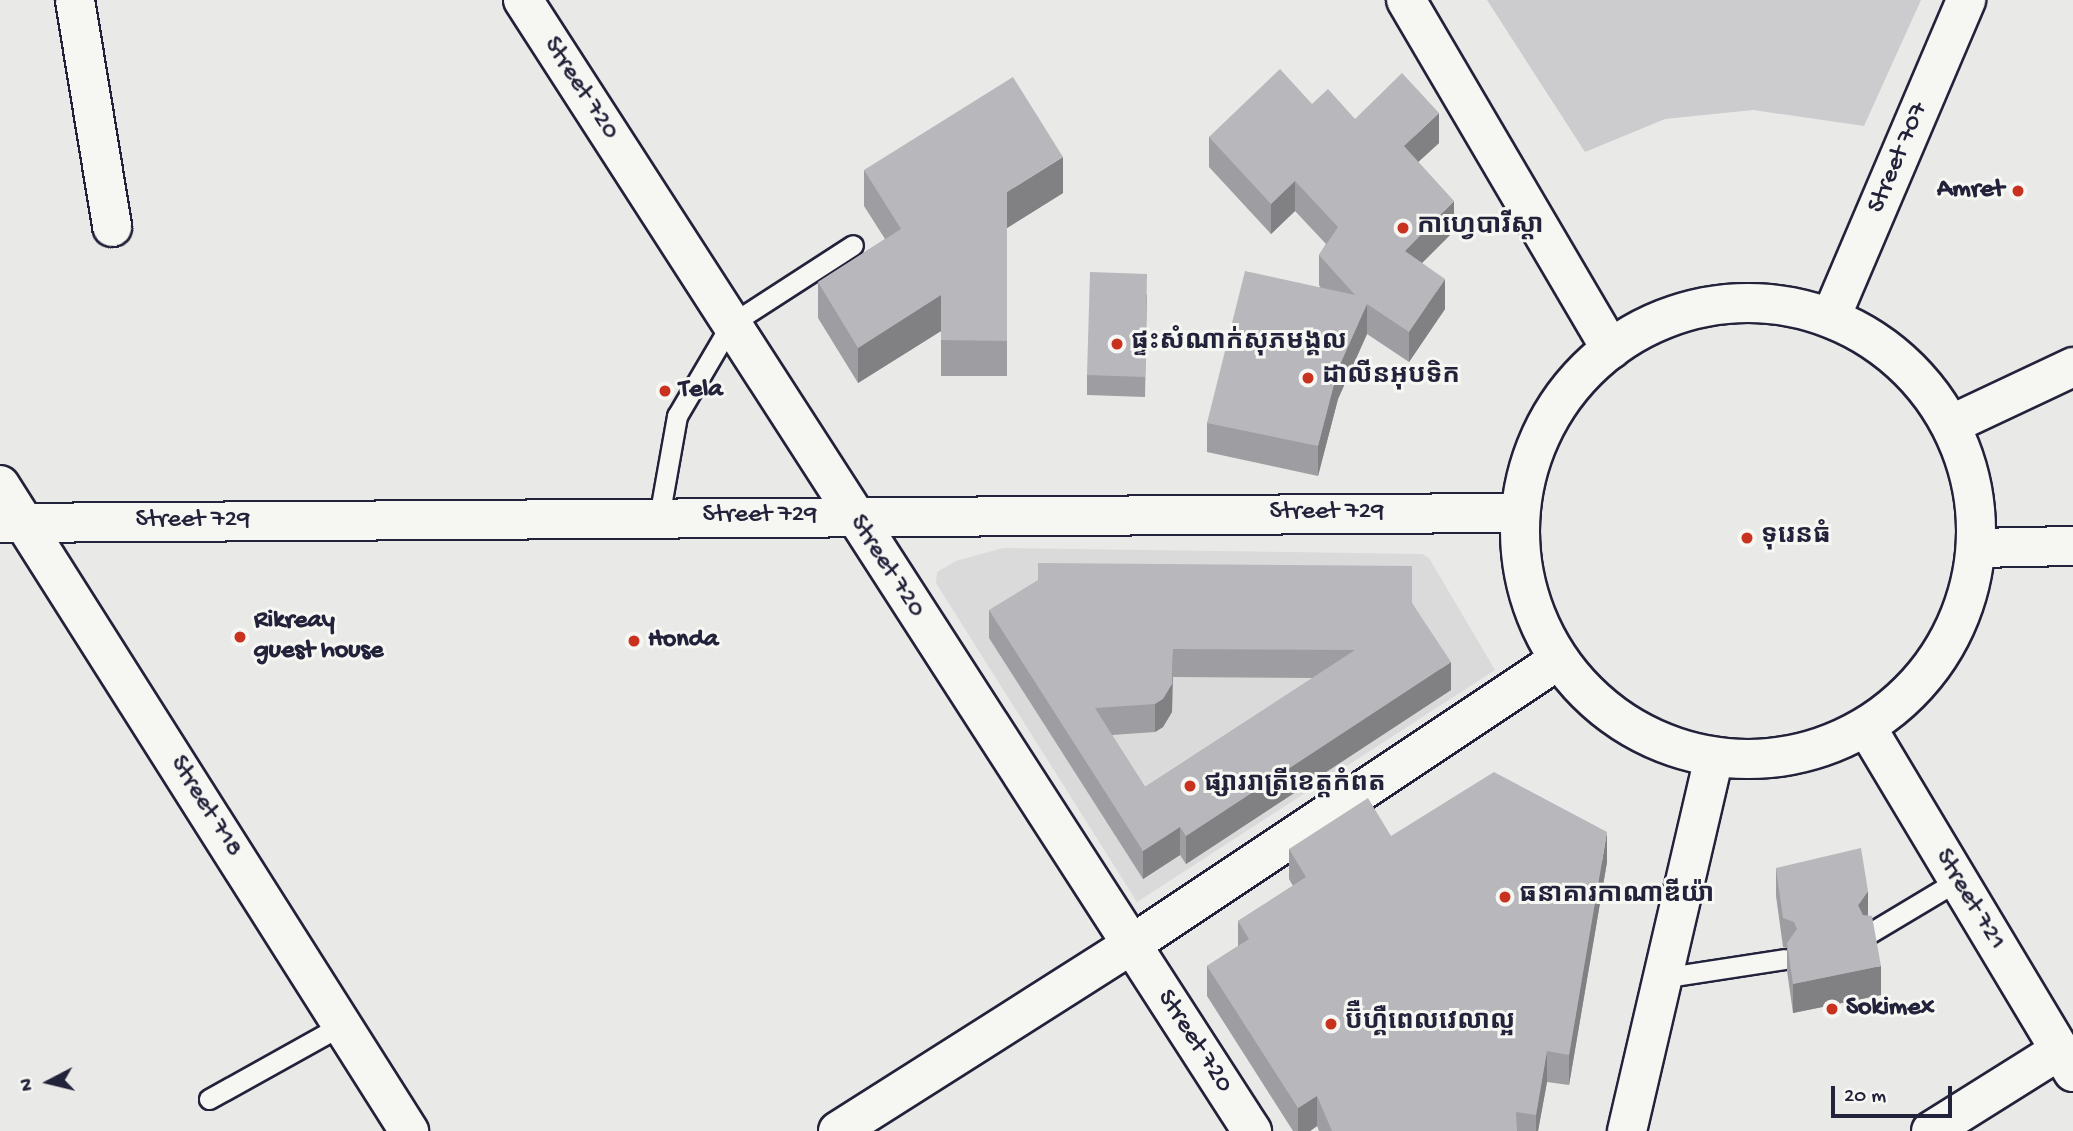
<!DOCTYPE html>
<meta charset="utf-8">
<style>
body{margin:0}
#map{position:relative;width:2073px;height:1131px;overflow:hidden;background:#e9e9e7;font-family:"Gochi Hand","Noto Sans Khmer",sans-serif}
div>[style]{position:absolute}
[style*='--x']{left:calc(var(--x)*1px);top:calc(var(--y)*1px);width:calc(var(--w)*1px);rotate:calc(var(--a)*1deg)}
.built>*{inset:0;background:#dadada}
.green>*{inset:0;background:#ccccce}
.roads{filter:drop-shadow(2px 0 #22223b) drop-shadow(-2px 0 #22223b) drop-shadow(0 2px #22223b) drop-shadow(0 -2px #22223b)}
.lane>*{height:19px;margin:-9.5px;padding:0 9.5px;transform-origin:9.5px;border-radius:9.5px;background:#f6f6f2}
.street>*{height:38px;margin:-19px;padding:0 19px;transform-origin:19px;border-radius:19px;background:#f6f6f2}
.secondary>*{height:38px;margin:-19px;padding:0 19px;transform-origin:19px;border-radius:19px;background:#f6f6f2}
.primary>*{height:38px;margin:-19px;padding:0 19px;transform-origin:19px;border-radius:19px;background:#f6f6f2}
.primary>.ring{margin:-19px;padding:0;box-sizing:content-box;background:none;border:38px solid #f6f6f2;border-radius:50%}
.wall>*{inset:0;background:#9e9ea2}
.shaded-wall>*{inset:0;background:#818184}
.building>*{inset:0;background:#b8b8bc}
.dots>*{width:19px;height:19px;translate:-50% -50%;box-sizing:border-box;border:4px solid #f6f6f2;border-radius:50%}
span{translate:-50% -50%;white-space:nowrap;text-align:center;line-height:1.15;-webkit-text-stroke:6px #f6f6f2;paint-order:stroke}
.street-label{font-size:26px;color:#22223b}
.poi-label{font-size:26px;color:#22223b;font-weight:700}
.right{translate:-100% -50%;text-align:right}
.left{translate:0 -50%;text-align:left}
.north{position:absolute;left:14px;top:1047px;width:70px;height:70px;-webkit-text-stroke:5px #f6f6f2;paint-order:stroke;rotate:263deg;font-size:19px;font-weight:700;line-height:28px;text-align:center;color:#22223b}
.north::after{content:'';display:block;margin:auto;width:24px;height:32px;background:#22223b;clip-path:polygon(50% 0,100% 100%,50% 72%,0 100%)}
.scale{position:absolute;left:1831px;top:1086px;width:121px;height:32px;box-sizing:border-box;border:4px solid #22223b;border-top:0;padding-left:9px;font-size:21px;line-height:24px;white-space:nowrap;color:#22223b;-webkit-text-stroke:5px #f6f6f2;paint-order:stroke}
</style>
<div id="map">
<div class="built">
<div style="clip-path:polygon(1003px 548px,1422px 554px,1429px 558px,1495px 670px,1137px 902px,936px 583px,937px 572px,956px 561px)"></div>
</div>
<div class="green">
<div style="clip-path:polygon(1487px 0,1921px 0,1864px 126px,1753px 110px,1665px 119px,1585px 152px)"></div>
</div>
<div class="roads">
<div class="lane">
<div style="--x:659;--y:517;--w:103;--a:-79.9"></div>
<div style="--x:677;--y:416;--w:107;--a:-59.6"></div>
<div style="--x:731;--y:324;--w:145;--a:-32.9"></div>
<div style="--x:1870;--y:933;--w:101;--a:-30.9"></div>
<div style="--x:1662;--y:978;--w:124;--a:-8.8"></div>
<div style="--x:209;--y:1099;--w:152;--a:-29.1"></div>
</div>
<div class="street">
<div style="--x:75;--y:0;--w:230;--a:80.7"></div>
<div style="--x:523;--y:0;--w:1346;--a:57.2"></div>
<div style="--x:1406;--y:0;--w:405;--a:59.6"></div>
<div style="--x:1952;--y:424;--w:134;--a:-25.2"></div>
<div style="--x:0;--y:485;--w:765;--a:57.66"></div>
<div style="--x:1976;--y:548;--w:97;--a:-1.2"></div>
<div style="--x:1627;--y:1131;--w:383;--a:-76.9"></div>
<div style="--x:1931;--y:1131;--w:152;--a:-32.1"></div>
</div>
<div class="secondary">
<div style="--x:1867;--y:728;--w:401;--a:59.1"></div>
<div style="--x:838;--y:1131;--w:347;--a:-32.4"></div>
<div style="--x:1131;--y:945;--w:512;--a:-33.69"></div>
</div>
<div class="primary">
<div class="ring" style="left:1520px;top:303px;width:418px;height:418px"></div>
<div style="--x:1831;--y:317;--w:345;--a:-66.9"></div>
<div style="--x:0;--y:523;--w:1520;--a:-0.38"></div>
</div>
</div>
<div class="wall">
<div style="clip-path:polygon(1312px 104px,1355px 119px,1439px 143px,1418px 162px,1454px 231px,1422px 263px,1445px 309px,1409px 362px,1367px 334px,1338px 399px,1318px 476px,1207px 452px,1207px 423px,1320px 287px,1319px 285px,1319px 255px,1326px 244px,1295px 211px,1271px 234px,1209px 167px,1209px 137px)"></div>
<div style="clip-path:polygon(864px 170px,1063px 193px,1007px 228px,1007px 376px,941px 376px,941px 331px,858px 383px,818px 318px,818px 282px,885px 239px,864px 206px)"></div>
<div style="clip-path:polygon(1147px 294px,1145px 397px,1087px 395px,1087px 375px)"></div>
<div style="clip-path:polygon(evenodd,1412px 603px,1451px 690px,1186px 864px,1180px 855px,1143px 879px,989px 638px,989px 610px,1412px 603px,1173px 677px,1313px 678px,1145px 787px,1112px 735px,1155px 732px,1163px 727px,1172px 712px,1173px 677px)"></div>
<div style="clip-path:polygon(1391px 836px,1607px 862px,1569px 1085px,1547px 1082px,1538px 1131px,1319px 1131px,1317px 1126px,1310px 1131px,1293px 1131px,1207px 996px,1207px 966px,1238px 946px,1238px 921px,1293px 886px,1289px 879px,1289px 849px)"></div>
<div style="clip-path:polygon(1776px 868px,1868px 916px,1881px 995px,1793px 1013px,1787px 971px,1787px 948px,1783px 947px,1776px 896px)"></div>
</div>
<div class="shaded-wall">
<div style="clip-path:polygon(1439px 113px,1439px 143px,1404px 175px,1404px 146px)"></div>
<div style="clip-path:polygon(1063px 157px,1063px 193px,1007px 228px,1007px 376px,1007px 192px)"></div>
<div style="clip-path:polygon(1295px 181px,1295px 211px,1271px 234px,1271px 204px)"></div>
<div style="clip-path:polygon(1454px 201px,1454px 231px,1405px 280px,1405px 251px)"></div>
<div style="clip-path:polygon(1445px 279px,1445px 309px,1409px 362px,1409px 332px)"></div>
<div style="clip-path:polygon(941px 295px,941px 331px,858px 383px,858px 348px)"></div>
<div style="clip-path:polygon(1367px 304px,1367px 334px,1338px 399px,1318px 476px,1318px 446px,1338px 369px)"></div>
<div style="clip-path:polygon(1173px 649px,1172px 712px,1163px 727px,1155px 732px,1155px 704px)"></div>
<div style="clip-path:polygon(1451px 662px,1451px 690px,1186px 864px,1186px 836px)"></div>
<div style="clip-path:polygon(1180px 827px,1180px 855px,1143px 879px,1143px 851px)"></div>
<div style="clip-path:polygon(1607px 832px,1607px 862px,1569px 1085px,1569px 1055px)"></div>
<div style="clip-path:polygon(1868px 891px,1868px 920px,1858px 934px,1858px 905px)"></div>
<div style="clip-path:polygon(1881px 966px,1881px 995px,1793px 1013px,1793px 984px)"></div>
<div style="clip-path:polygon(1547px 1051px,1547px 1082px,1538px 1131px,1536px 1131px,1536px 1115px)"></div>
<div style="clip-path:polygon(1317px 1096px,1317px 1126px,1310px 1131px,1298px 1131px,1298px 1108px)"></div>
</div>
<div class="building">
<div style="clip-path:polygon(1280px 69px,1312px 104px,1328px 89px,1355px 119px,1402px 73px,1439px 113px,1404px 146px,1454px 201px,1405px 251px,1445px 279px,1409px 332px,1367px 304px,1338px 369px,1318px 446px,1207px 423px,1245px 271px,1355px 295px,1319px 255px,1338px 227px,1295px 181px,1271px 204px,1209px 137px)"></div>
<div style="clip-path:polygon(1013px 77px,1063px 157px,1007px 192px,1007px 341px,941px 340px,941px 295px,858px 348px,818px 282px,901px 229px,864px 170px)"></div>
<div style="clip-path:polygon(1090px 272px,1147px 274px,1145px 377px,1087px 375px)"></div>
<div style="clip-path:polygon(evenodd,1038px 563px,1412px 566px,1412px 603px,1451px 662px,1186px 836px,1180px 827px,1143px 851px,989px 610px,1038px 580px,1038px 563px,1173px 649px,1355px 650px,1145px 787px,1095px 708px,1155px 704px,1163px 699px,1172px 684px,1173px 649px)"></div>
<div style="clip-path:polygon(1494px 772px,1607px 832px,1569px 1055px,1547px 1051px,1536px 1115px,1516px 1112px,1517px 1131px,1332px 1131px,1317px 1096px,1298px 1108px,1207px 966px,1249px 939px,1238px 921px,1306px 877px,1289px 849px,1368px 798px,1391px 836px)"></div>
<div style="clip-path:polygon(1861px 848px,1868px 891px,1858px 905px,1863px 915px,1872px 916px,1881px 966px,1793px 984px,1787px 943px,1797px 929px,1794px 922px,1783px 918px,1776px 868px)"></div>
</div>
<div class="dots">
<div style="left:2018px;top:191px;background:#c8321e"></div>
<div style="left:1403px;top:228px;background:#c8321e"></div>
<div style="left:1117px;top:344px;background:#c8321e"></div>
<div style="left:1308px;top:378px;background:#c8321e"></div>
<div style="left:665px;top:391px;background:#c8321e"></div>
<div style="left:1747px;top:538px;background:#c8321e"></div>
<div style="left:240px;top:637px;background:#c8321e"></div>
<div style="left:634px;top:641px;background:#c8321e"></div>
<div style="left:1190px;top:786px;background:#c8321e"></div>
<div style="left:1505px;top:897px;background:#c8321e"></div>
<div style="left:1832px;top:1009px;background:#c8321e"></div>
<div style="left:1331px;top:1024px;background:#c8321e"></div>
</div>
<div class="street-label">
<span style="left:580px;top:89px;rotate:57deg">Street 720</span>
<span style="left:1899px;top:158px;rotate:-67deg">Street 707</span>
<span style="left:1327px;top:513px">Street 729</span>
<span style="left:760px;top:516px">Street 729</span>
<span style="left:193px;top:521px">Street 729</span>
<span style="left:886px;top:567px;rotate:57deg">Street 720</span>
<span style="left:205px;top:807px;rotate:58deg">Street 718</span>
<span style="left:1969px;top:900px;rotate:59deg">Street 721</span>
<span style="left:1194px;top:1042px;rotate:57deg">Street 720</span>
</div>
<div class="poi-label">
<span class="right" style="left:2004px;top:191px">Amret</span>
<span class="left" style="left:1417px;top:228px">កាហ្វេបារីស្តា</span>
<span class="left" style="left:1131px;top:344px">ផ្ទះសំណាក់សុភមង្គល</span>
<span class="left" style="left:1322px;top:378px">ដាលីនអុបទិក</span>
<span class="left" style="left:679px;top:391px">Tela</span>
<span class="left" style="left:1761px;top:538px">ទុរេនធំ</span>
<span class="left" style="left:254px;top:637px">Rikreay<br>guest house</span>
<span class="left" style="left:648px;top:641px">Honda</span>
<span class="left" style="left:1204px;top:786px">ផ្សាររាត្រីខេត្តកំពត</span>
<span class="left" style="left:1519px;top:897px">ធនាគារកាណាឌីយ៉ា</span>
<span class="left" style="left:1846px;top:1009px">Sokimex</span>
<span class="left" style="left:1345px;top:1024px">ប៊ឺហ្គឺពេលវេលាល្អ</span>
</div>
<div class="north">N</div>
<div class="scale">20 m</div>
</div>
